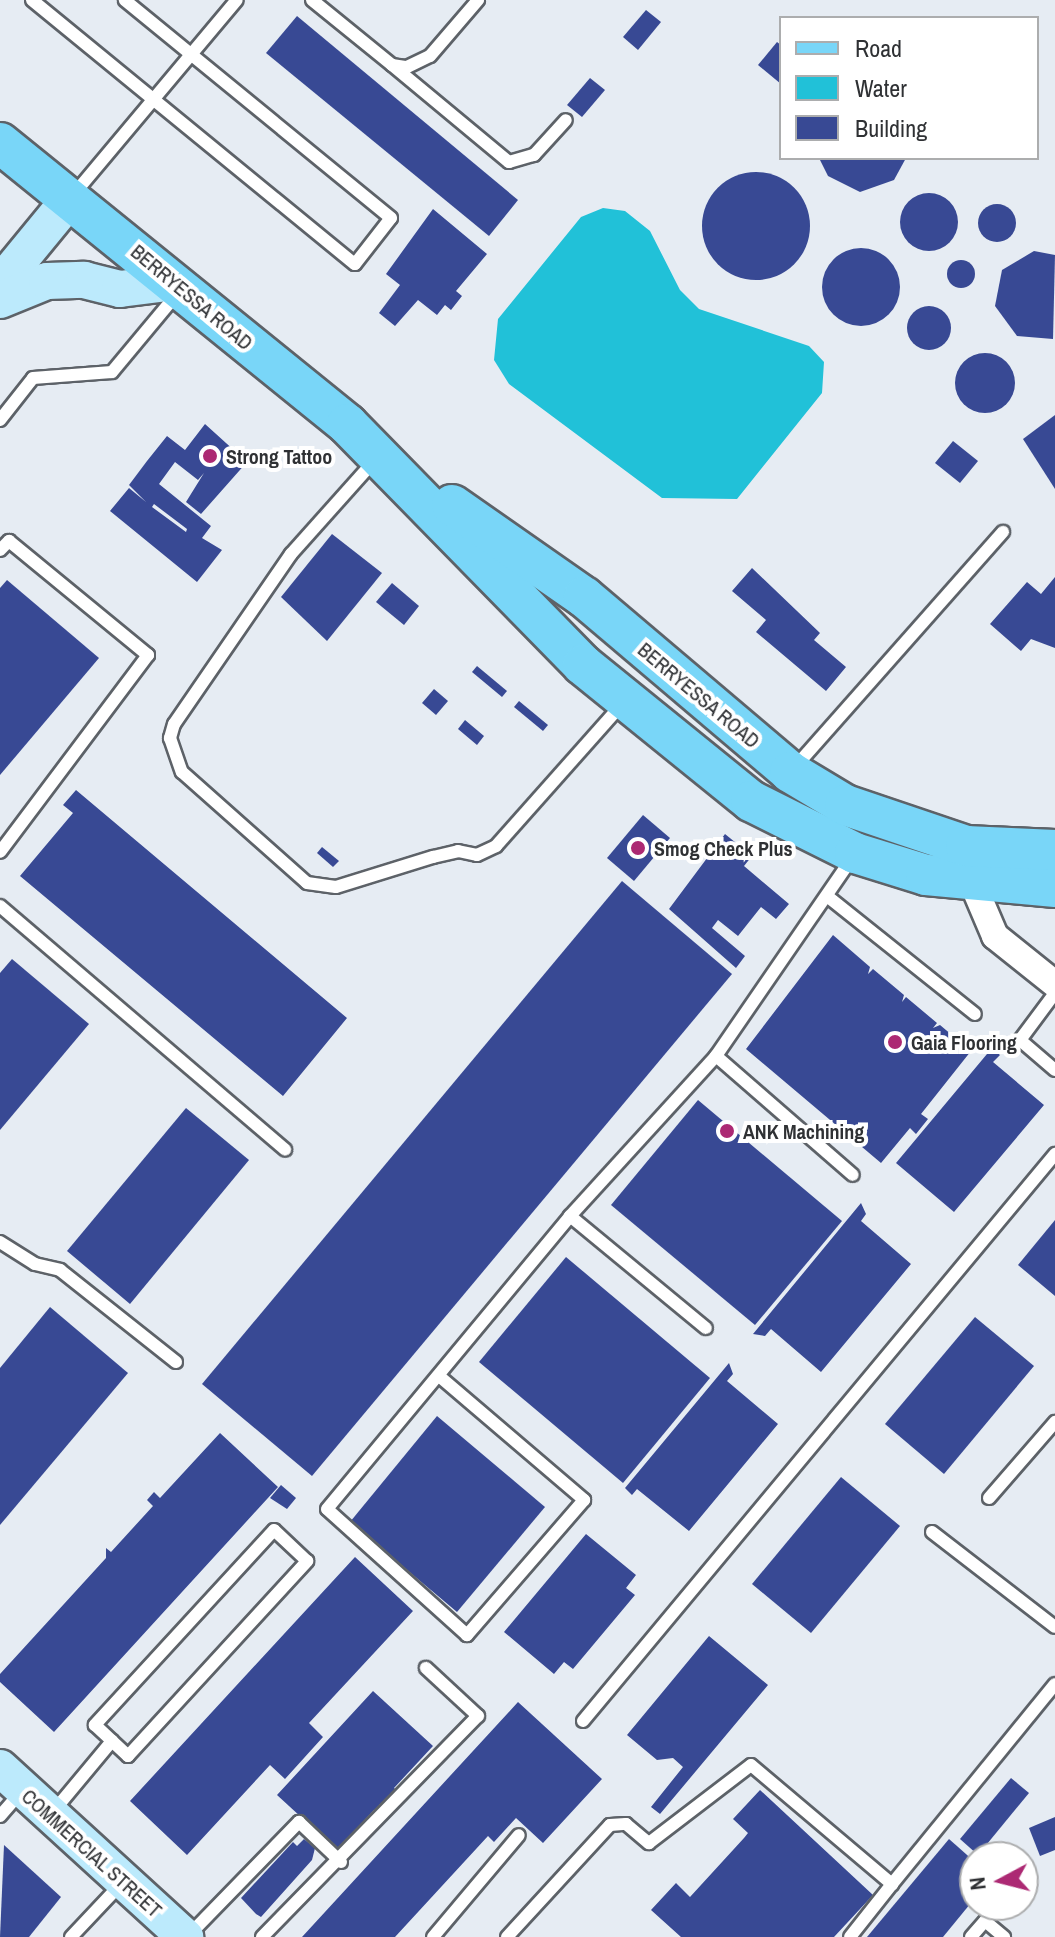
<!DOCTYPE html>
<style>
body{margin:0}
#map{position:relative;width:1055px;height:1937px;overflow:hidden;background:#e6ecf3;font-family:"Archivo Narrow",sans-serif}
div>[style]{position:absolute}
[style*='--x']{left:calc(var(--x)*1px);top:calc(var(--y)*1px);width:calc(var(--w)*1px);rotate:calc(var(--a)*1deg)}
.water>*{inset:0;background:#21c1d8}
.building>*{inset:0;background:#384994}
.round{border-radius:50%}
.roads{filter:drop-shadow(2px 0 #5d6268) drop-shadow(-2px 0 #5d6268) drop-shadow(0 2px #5d6268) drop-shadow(0 -2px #5d6268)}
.lane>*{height:12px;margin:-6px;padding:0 6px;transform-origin:6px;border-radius:6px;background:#fff}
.street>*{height:26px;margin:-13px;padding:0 13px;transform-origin:13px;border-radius:13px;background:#fff}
.secondary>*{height:36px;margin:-18px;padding:0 18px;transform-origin:18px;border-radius:18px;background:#bceafc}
.primary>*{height:40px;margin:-20px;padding:0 20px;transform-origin:20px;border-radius:20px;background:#79d6f8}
.dots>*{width:22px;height:22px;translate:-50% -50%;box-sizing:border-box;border:4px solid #fff;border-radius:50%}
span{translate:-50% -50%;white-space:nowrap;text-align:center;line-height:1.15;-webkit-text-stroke:8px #fff;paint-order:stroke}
.street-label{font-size:20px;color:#2f3134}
.poi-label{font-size:20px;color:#2f3134;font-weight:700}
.left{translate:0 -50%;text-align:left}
.legend{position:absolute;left:779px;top:16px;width:260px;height:144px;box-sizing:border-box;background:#fff;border:2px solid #acadae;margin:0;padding:10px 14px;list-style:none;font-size:24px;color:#2f3134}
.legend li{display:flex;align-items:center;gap:16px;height:40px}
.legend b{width:40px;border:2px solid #acadae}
.north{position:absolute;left:959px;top:1841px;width:80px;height:80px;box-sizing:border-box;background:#fff;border:2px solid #acadae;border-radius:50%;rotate:263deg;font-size:22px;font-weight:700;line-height:32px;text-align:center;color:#2f3134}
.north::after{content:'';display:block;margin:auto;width:28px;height:36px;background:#ac2973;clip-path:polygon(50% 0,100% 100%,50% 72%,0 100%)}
</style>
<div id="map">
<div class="water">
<div style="clip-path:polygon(603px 208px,625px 211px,650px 231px,680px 290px,699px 309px,809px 346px,824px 362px,822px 393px,737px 499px,662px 498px,509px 384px,494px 360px,498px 319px,581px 217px)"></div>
</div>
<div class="building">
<div style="clip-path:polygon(646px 10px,661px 22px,638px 50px,623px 37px)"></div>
<div style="clip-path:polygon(297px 16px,518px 200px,489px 236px,266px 53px)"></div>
<div style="clip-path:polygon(777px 42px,781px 45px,781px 84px,758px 65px)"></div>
<div style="clip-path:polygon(590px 78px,605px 90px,582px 117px,567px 105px)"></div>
<div style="clip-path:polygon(819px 158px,906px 158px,894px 180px,860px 192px,828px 176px)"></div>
<div class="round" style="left:702px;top:172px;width:108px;height:108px"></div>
<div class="round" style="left:900px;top:193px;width:58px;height:58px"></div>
<div class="round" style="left:978px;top:204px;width:38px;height:38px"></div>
<div style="clip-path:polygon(433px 209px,487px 254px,456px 291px,462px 296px,451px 310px,445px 305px,437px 315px,418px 300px,395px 326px,379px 313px,400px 285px,386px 274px)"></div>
<div class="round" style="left:822px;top:248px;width:78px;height:78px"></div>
<div style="clip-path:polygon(1034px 251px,1055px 255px,1053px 339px,1017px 336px,995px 306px,1002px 270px)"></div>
<div class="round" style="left:947px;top:260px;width:28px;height:28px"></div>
<div class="round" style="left:907px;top:306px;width:44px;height:44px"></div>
<div class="round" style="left:955px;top:353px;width:60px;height:60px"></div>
<div style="clip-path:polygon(1055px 415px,1055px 489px,1023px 439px)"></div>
<div style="clip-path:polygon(evenodd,205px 424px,247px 462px,201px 514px,186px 502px,204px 473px,198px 480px,175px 462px,159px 484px,211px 526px,202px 538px,222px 550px,197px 582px,110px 511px,129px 488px,146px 502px,129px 485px,147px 461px,167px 436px,185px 450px,205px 424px,154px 504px,187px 529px,186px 532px,152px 507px,154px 504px)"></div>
<div style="clip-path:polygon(953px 441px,978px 461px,960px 483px,935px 463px)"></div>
<div style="clip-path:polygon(332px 534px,382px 573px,327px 641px,281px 597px)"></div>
<div style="clip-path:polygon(752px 568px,820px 633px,814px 640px,846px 667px,826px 691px,756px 632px,766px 620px,732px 591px)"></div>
<div style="clip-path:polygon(1055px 577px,1055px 648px,1031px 639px,1021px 651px,990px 624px,1027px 582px,1041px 594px)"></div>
<div style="clip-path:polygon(7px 580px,99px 658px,0 775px,0 588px)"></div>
<div style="clip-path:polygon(392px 583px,419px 606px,404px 625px,376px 602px)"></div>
<div style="clip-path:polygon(477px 666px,507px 691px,502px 697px,472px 672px)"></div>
<div style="clip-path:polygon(434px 689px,448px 701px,436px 715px,422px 703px)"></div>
<div style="clip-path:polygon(519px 701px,548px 725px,543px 731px,514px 707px)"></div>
<div style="clip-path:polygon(465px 720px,484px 736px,477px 745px,458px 729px)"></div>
<div style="clip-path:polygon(76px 790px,347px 1018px,283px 1096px,20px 876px,73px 813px,63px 805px)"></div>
<div style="clip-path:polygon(643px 815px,670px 838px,634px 881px,607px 858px)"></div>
<div style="clip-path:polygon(725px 834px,752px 856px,744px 866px,789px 904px,776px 919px,761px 907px,738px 936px,718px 920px,712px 928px,745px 956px,736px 968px,669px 909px)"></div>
<div style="clip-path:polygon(322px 847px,339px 861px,333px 867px,317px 853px)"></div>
<div style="clip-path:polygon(622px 881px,732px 974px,312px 1476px,202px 1384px)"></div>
<div style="clip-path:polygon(833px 935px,870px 967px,868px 974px,873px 969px,904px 995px,902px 1002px,906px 997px,937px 1023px,933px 1028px,940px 1025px,971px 1051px,921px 1114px,928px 1119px,916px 1134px,910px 1128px,881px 1163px,746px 1049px)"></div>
<div style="clip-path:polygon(12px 959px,89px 1024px,0 1130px,0 973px)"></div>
<div style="clip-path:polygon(992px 1048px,1000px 1055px,993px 1062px,1044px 1105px,954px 1212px,896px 1163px)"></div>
<div style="clip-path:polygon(698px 1100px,842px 1221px,755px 1325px,611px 1205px)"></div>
<div style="clip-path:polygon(186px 1108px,249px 1160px,130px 1304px,67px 1251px)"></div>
<div style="clip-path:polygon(861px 1203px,866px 1214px,861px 1221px,911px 1264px,821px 1372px,771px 1329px,765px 1336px,753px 1334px)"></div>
<div style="clip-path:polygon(1055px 1220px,1055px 1296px,1018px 1265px)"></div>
<div style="clip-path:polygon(566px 1257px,710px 1378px,623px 1483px,479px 1362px)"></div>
<div style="clip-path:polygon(50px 1307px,128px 1373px,0 1525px,0 1368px)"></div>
<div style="clip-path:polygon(975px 1317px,1034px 1366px,944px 1474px,885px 1424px)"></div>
<div style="clip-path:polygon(729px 1363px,733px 1374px,727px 1381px,778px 1424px,689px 1531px,637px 1489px,632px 1495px,625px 1488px)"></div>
<div style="clip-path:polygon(437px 1416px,545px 1507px,457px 1612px,350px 1522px)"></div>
<div style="clip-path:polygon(220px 1433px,278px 1487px,54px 1732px,0 1682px,0 1674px,106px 1558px,106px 1548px,111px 1552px,153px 1506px,147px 1500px,154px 1492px,160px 1498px)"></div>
<div style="clip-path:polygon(841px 1477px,900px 1526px,811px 1633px,752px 1584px)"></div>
<div style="clip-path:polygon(281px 1485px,296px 1498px,287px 1509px,270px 1498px)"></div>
<div style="clip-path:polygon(586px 1534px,636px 1575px,626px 1588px,635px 1595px,573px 1669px,564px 1662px,554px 1674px,504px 1632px)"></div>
<div style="clip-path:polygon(355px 1557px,413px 1611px,309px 1723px,323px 1737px,285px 1779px,270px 1765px,187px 1855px,130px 1801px)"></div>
<div style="clip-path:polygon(709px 1636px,768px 1685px,660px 1814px,651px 1807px,683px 1767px,673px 1758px,657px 1760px,627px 1735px)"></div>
<div style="clip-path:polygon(373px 1691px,433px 1746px,394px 1788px,398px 1791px,379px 1805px,384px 1810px,379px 1814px,374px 1810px,337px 1850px,277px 1795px)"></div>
<div style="clip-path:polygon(518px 1702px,602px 1779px,543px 1843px,516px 1818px,494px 1842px,488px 1836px,395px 1937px,302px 1937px)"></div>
<div style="clip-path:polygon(1011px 1778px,1029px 1793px,978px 1855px,960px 1839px)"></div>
<div style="clip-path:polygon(760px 1790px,873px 1895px,834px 1937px,681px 1937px,651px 1910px,676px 1883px,690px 1897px,744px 1838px,748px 1833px,733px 1819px)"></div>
<div style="clip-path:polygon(1055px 1817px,1055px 1850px,1040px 1856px,1029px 1828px)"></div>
<div style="clip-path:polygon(304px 1839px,315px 1848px,312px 1860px,261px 1917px,256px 1914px,241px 1898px,293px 1842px,297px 1846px)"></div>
<div style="clip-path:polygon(949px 1839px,975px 1862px,975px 1898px,943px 1937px,867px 1937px)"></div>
<div style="clip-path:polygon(4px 1845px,61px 1897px,29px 1937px,0 1937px)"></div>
</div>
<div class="roads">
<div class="lane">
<div style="--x:32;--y:0;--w:417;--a:39.3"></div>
<div style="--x:355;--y:264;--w:58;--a:-52"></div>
<div style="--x:391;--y:218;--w:344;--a:-140.7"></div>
<div style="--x:312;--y:0;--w:103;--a:39.1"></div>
<div style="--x:392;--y:65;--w:15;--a:8"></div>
<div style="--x:407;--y:67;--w:25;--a:-26"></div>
<div style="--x:430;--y:56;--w:74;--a:-49.4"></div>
<div style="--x:392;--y:65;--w:152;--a:39.7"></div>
<div style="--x:509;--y:162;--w:26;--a:-16"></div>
<div style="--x:534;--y:155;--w:47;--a:-47.6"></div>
<div style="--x:74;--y:194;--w:253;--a:-50"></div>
<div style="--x:0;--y:420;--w:53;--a:-51.8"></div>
<div style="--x:33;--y:378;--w:79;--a:-4.3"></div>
<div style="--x:112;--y:372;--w:102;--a:-50.2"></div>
<div style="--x:375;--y:460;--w:126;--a:131.8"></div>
<div style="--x:291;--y:554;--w:206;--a:124.5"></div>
<div style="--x:174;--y:724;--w:15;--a:106"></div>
<div style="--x:170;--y:738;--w:36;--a:71"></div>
<div style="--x:182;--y:772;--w:167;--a:41.6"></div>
<div style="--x:307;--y:883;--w:29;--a:8"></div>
<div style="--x:336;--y:887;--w:102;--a:-17.2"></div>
<div style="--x:433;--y:857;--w:26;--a:-13"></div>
<div style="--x:458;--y:851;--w:19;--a:12"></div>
<div style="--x:477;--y:855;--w:21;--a:-25"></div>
<div style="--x:496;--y:846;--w:193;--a:-48.4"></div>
<div style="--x:0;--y:550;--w:13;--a:-45"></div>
<div style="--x:9;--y:541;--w:180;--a:39.4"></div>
<div style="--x:148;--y:655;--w:246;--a:126.9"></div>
<div style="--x:795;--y:767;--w:314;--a:-48.5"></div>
<div style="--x:827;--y:896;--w:189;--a:38.6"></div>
<div style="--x:0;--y:906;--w:375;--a:40.5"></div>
<div style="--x:1055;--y:993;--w:59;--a:126.7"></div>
<div style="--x:1020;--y:1040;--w:46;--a:40.6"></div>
<div style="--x:716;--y:1056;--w:181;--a:41"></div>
<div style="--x:570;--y:1216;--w:176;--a:39.5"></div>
<div style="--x:0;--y:1242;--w:41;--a:32.2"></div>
<div style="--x:35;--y:1264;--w:26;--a:13"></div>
<div style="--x:60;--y:1270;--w:148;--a:38.4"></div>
<div style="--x:439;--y:1376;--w:191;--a:40.5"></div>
<div style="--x:584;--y:1500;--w:179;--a:130.9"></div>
<div style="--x:467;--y:1635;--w:188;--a:-138"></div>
<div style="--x:327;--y:1509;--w:381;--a:-50.3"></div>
<div style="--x:570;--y:1216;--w:217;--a:-47.6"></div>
<div style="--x:716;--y:1056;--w:242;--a:-55.5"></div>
<div style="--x:989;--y:1498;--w:101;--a:-49"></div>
<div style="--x:932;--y:1532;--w:155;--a:37.7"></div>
<div style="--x:583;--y:1721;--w:738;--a:-50.22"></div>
<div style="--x:52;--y:1813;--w:94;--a:-50.2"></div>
<div style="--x:112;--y:1741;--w:22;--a:43"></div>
<div style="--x:128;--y:1756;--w:265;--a:-47.4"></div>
<div style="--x:307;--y:1561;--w:45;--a:-136.8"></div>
<div style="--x:274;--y:1530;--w:265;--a:132.6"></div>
<div style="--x:95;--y:1725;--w:23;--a:43"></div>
<div style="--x:0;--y:1816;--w:33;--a:-49"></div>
<div style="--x:189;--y:1935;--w:158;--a:-45.8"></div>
<div style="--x:299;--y:1822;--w:58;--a:43.6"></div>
<div style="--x:71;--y:1937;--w:73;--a:-46.7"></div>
<div style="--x:262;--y:1937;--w:309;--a:-45.7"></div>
<div style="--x:478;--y:1716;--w:71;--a:-137.3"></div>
<div style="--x:433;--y:1937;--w:133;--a:-49.9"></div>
<div style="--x:507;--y:1937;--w:152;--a:-47.4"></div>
<div style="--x:610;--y:1825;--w:16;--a:-4"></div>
<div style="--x:626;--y:1824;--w:30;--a:40"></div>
<div style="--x:649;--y:1843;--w:128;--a:-37.4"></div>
<div style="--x:751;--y:1765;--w:185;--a:40.2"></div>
<div style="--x:892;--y:1884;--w:258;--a:-50.8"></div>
<div style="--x:850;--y:1937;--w:68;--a:-51.6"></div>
<div style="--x:971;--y:1937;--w:21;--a:-49"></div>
<div style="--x:985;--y:1921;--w:25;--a:40"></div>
</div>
<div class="street">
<div style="--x:972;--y:882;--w:59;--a:66.9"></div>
<div style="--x:995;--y:936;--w:77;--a:38.7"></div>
</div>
<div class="secondary">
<div style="--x:0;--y:284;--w:109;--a:-50.6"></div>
<div style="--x:0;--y:300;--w:51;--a:-22"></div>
<div style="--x:47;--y:281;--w:37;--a:-2"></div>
<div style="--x:84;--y:280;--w:37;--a:14"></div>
<div style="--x:120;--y:289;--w:54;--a:-7.4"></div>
<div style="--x:0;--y:1768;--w:251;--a:42.4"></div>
</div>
<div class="primary">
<div style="--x:0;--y:143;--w:447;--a:39"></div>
<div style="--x:347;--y:424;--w:337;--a:45.6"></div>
<div style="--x:583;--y:665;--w:216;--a:39"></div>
<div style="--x:751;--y:801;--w:116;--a:26.6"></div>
<div style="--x:855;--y:853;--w:74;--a:17.2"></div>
<div style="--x:926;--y:875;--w:130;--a:5.3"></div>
<div style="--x:452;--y:505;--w:161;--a:34.9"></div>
<div style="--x:584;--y:597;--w:270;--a:40.3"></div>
<div style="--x:790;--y:772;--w:64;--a:31"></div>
<div style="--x:845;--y:805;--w:128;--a:18.7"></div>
<div style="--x:966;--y:846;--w:89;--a:2.6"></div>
</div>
</div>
<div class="dots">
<div style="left:210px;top:456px;background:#ac2973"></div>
<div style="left:638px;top:848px;background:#ac2973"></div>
<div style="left:895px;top:1042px;background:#ac2973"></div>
<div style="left:727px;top:1131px;background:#ac2973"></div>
</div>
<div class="street-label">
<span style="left:192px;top:297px;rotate:40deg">BERRYESSA ROAD</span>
<span style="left:699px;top:695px;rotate:40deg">BERRYESSA ROAD</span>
<span style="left:92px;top:1853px;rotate:42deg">COMMERCIAL STREET</span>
</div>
<div class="poi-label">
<span class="left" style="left:226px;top:456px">Strong Tattoo</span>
<span class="left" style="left:654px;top:848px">Smog Check Plus</span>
<span class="left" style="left:911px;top:1042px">Gaia Flooring</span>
<span class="left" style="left:743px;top:1131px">ANK Machining</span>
</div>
<ul class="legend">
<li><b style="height:10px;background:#79d6f8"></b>Road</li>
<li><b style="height:22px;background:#21c1d8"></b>Water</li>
<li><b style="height:22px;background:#384994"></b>Building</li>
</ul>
<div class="north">N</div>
</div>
